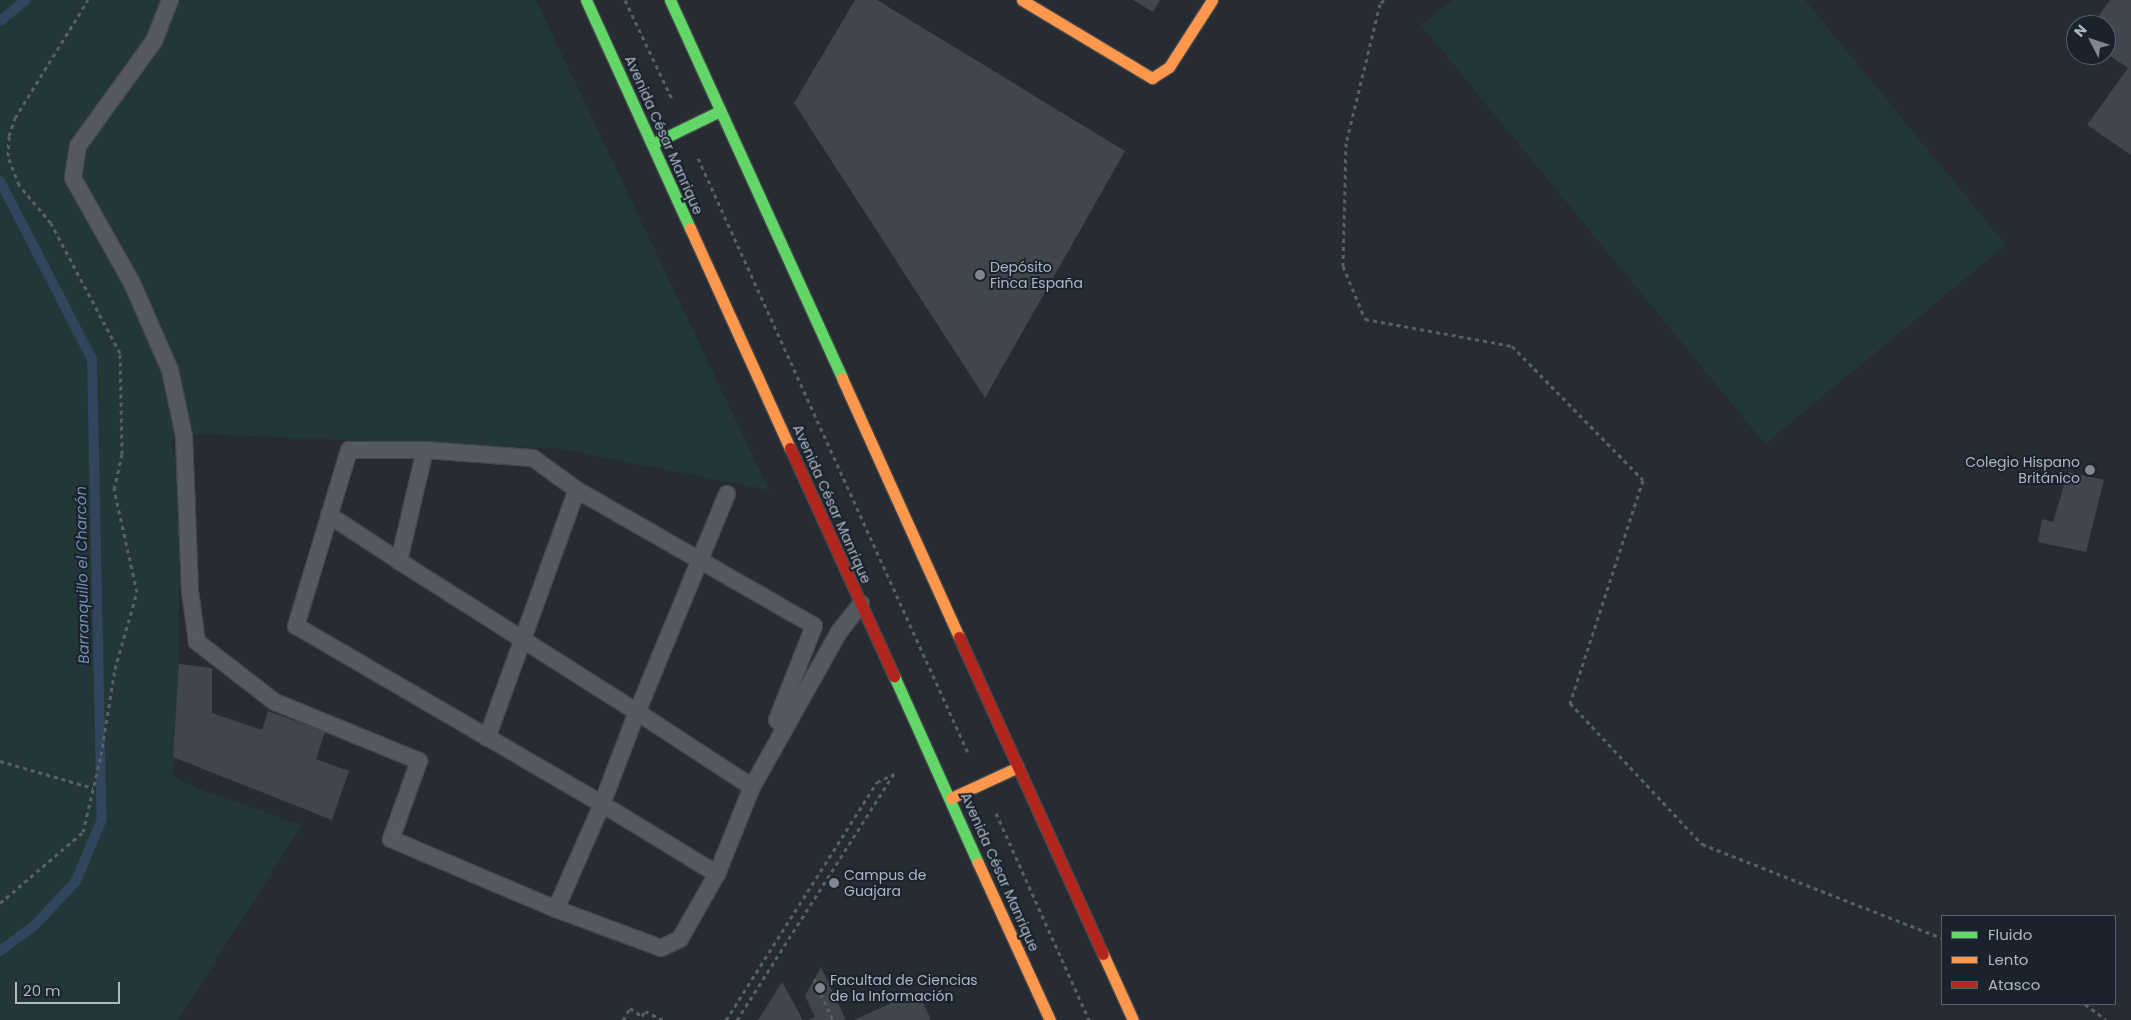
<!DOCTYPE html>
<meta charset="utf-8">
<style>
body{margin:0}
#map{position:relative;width:2131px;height:1020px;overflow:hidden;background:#262c32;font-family:Poppins,sans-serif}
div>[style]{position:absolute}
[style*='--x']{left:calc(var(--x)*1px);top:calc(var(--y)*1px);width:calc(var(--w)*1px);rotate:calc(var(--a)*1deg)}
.green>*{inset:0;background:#233638}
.stream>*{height:10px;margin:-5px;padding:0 5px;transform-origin:5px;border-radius:5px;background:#31455d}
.building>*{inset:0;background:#41464c}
.path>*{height:3px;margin-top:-1.5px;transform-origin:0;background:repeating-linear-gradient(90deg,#585f65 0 4px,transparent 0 8px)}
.roads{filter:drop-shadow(1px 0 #44484d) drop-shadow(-1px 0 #44484d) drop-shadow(0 1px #44484d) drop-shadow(0 -1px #44484d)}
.lane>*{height:16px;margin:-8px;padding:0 8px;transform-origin:8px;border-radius:8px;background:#555a61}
.fast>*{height:11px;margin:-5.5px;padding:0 5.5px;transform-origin:5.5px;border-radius:5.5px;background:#63d668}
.slow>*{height:11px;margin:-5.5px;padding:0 5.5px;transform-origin:5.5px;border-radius:5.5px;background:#ff974d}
.jam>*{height:11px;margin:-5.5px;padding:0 5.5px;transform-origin:5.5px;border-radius:5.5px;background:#b3261e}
.dots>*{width:14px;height:14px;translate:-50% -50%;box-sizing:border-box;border:2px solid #19222d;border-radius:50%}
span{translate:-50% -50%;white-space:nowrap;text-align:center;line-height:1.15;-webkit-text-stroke:4px #19222d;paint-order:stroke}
.street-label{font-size:14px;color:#aeb8c5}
.poi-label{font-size:14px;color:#aeb8c5}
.left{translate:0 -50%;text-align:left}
.right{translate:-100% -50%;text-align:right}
.water-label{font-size:15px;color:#7490af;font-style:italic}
.legend{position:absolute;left:1941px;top:915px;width:175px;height:90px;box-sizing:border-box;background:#19222d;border:1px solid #555e6a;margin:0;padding:6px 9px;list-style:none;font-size:15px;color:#aeb8c5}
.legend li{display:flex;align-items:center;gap:10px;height:25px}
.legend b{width:25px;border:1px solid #555e6a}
.north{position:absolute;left:2066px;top:15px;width:50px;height:50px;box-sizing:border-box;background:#19222d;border:1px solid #555e6a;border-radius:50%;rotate:311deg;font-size:14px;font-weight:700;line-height:20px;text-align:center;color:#aeb8c5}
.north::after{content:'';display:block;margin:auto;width:18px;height:22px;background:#7e8792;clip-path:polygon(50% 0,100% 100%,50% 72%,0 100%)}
.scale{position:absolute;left:15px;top:982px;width:105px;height:22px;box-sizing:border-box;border:2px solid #aeb8c5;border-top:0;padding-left:6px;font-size:15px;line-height:18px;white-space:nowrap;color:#aeb8c5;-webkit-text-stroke:4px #19222d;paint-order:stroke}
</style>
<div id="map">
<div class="green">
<div style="clip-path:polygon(0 0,536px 0,769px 490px,562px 449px,200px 434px,170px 442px,179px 470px,179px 664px,173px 776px,199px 789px,302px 825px,178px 1020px,0 1020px)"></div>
<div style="clip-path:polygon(1452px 0,1805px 0,2006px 245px,1765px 444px,1421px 25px)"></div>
</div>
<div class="stream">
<div style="--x:0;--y:21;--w:33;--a:-39"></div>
<div style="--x:0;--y:181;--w:200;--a:62.7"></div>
<div style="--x:92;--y:359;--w:460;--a:88.8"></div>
<div style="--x:102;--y:819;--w:67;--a:112.8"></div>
<div style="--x:76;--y:881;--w:62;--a:133"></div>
<div style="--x:34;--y:926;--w:42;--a:143.7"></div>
</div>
<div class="building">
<div style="clip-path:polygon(855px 0,877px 0,1125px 151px,985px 398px,794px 103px)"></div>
<div style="clip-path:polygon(1133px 0,1160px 0,1153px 12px)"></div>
<div style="clip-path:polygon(2110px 0,2131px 0,2131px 155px,2087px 125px,2128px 68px,2106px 53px,2106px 25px,2092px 25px)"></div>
<div style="clip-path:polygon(2068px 472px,2104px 480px,2086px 552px,2038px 542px,2042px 519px,2053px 522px)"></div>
<div style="clip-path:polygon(179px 664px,212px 668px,212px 713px,262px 730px,268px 711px,325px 732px,316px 759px,349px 771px,332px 820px,173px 757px)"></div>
<div style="clip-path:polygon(821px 967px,846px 1020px,809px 1020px,815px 1017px,805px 996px)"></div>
<div style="clip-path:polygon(782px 982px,803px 1020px,758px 1020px)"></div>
<div style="clip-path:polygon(918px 991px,931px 1020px,854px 1020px)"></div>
</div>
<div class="path">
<div style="--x:625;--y:0;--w:110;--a:64.6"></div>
<div style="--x:1384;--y:0;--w:6;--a:135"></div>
<div style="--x:1380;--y:4;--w:143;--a:103.7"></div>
<div style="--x:1346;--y:143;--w:123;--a:91.4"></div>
<div style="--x:1343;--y:266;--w:57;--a:67.5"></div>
<div style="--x:1365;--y:319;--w:149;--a:10.4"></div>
<div style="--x:1512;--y:346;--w:187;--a:45.6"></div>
<div style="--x:1643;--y:480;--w:235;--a:108.1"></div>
<div style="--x:1570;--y:703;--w:193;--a:46.9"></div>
<div style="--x:1702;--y:844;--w:258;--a:21.4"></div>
<div style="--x:698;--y:158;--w:656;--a:65.58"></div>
<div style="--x:0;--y:761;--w:97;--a:16.2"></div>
<div style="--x:996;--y:813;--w:227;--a:65.8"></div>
<div style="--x:0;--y:903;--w:109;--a:-40.5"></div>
<div style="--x:83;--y:832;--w:79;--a:-76.8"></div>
<div style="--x:101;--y:755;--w:87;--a:-80.8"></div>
<div style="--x:115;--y:669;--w:80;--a:-74.1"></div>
<div style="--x:137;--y:592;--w:106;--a:-102.6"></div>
<div style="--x:114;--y:489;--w:36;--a:-77"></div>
<div style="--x:122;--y:454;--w:101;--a:-91.1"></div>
<div style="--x:120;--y:353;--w:147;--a:-118"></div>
<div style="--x:51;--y:223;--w:50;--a:-130.1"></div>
<div style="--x:19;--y:185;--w:31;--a:-111"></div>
<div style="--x:8;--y:156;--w:20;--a:-87"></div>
<div style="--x:9;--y:136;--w:19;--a:-72"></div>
<div style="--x:15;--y:118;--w:139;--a:-58.3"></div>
<div style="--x:814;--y:979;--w:45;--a:65.1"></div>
<div style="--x:2085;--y:1004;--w:26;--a:37"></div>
<div style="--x:623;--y:1020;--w:14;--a:-60"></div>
<div style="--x:630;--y:1008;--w:14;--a:34"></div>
<div style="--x:642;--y:1016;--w:6;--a:-59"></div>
<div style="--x:645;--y:1011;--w:20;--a:27"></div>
<div style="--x:726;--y:1020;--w:282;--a:-57.6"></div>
<div style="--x:877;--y:782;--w:19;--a:-25"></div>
<div style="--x:737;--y:1020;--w:292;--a:-57.5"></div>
</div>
<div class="roads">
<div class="lane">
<div style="--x:170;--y:0;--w:44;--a:111.3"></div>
<div style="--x:154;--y:41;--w:130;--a:125.9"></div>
<div style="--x:78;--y:146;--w:32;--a:99"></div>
<div style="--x:73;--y:178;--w:120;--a:60.7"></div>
<div style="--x:132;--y:283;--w:95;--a:66.4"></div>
<div style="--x:170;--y:370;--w:67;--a:78"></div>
<div style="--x:184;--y:436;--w:155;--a:87.8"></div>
<div style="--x:190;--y:591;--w:51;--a:82.2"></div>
<div style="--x:197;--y:642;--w:98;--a:37.6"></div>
<div style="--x:275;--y:702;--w:156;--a:22.3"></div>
<div style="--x:419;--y:761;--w:83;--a:109.7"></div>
<div style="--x:391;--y:839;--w:179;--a:23"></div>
<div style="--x:556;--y:909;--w:112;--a:20.4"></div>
<div style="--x:661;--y:948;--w:21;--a:-25"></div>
<div style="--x:680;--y:939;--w:75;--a:-60.4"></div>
<div style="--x:717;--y:874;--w:94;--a:-68.1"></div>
<div style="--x:752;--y:787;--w:178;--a:-60.7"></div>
<div style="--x:839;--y:632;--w:36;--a:-52"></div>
<div style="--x:349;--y:450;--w:76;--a:0"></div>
<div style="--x:425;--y:450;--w:114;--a:103.2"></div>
<div style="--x:399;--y:561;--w:282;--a:32.4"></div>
<div style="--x:637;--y:712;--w:98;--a:110.8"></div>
<div style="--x:602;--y:804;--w:354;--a:-149.8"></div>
<div style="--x:296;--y:626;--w:184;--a:-73.2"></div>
<div style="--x:425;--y:450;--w:108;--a:4.2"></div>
<div style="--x:533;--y:458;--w:54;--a:36"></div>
<div style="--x:577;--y:490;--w:273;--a:29.8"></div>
<div style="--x:814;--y:626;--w:101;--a:111.5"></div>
<div style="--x:777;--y:720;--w:11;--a:45"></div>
<div style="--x:727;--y:494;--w:236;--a:112.4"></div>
<div style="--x:637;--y:712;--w:137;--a:33.1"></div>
<div style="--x:329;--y:515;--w:84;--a:33.3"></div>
<div style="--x:487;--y:738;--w:264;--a:-70.1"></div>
<div style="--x:556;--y:909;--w:115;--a:-66.3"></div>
<div style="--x:602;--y:804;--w:135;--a:31.3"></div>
</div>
<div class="fast">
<div style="--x:586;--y:0;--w:251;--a:65.5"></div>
<div style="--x:670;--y:0;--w:415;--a:65.5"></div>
<div style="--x:652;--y:144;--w:76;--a:-25.9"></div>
<div style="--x:894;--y:676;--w:205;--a:65.8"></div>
</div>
<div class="slow">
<div style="--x:1022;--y:0;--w:152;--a:31"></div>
<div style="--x:1152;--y:78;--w:20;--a:-33"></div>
<div style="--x:1169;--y:67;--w:80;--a:-57.3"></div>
<div style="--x:690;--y:228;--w:242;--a:65.6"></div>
<div style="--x:842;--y:378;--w:284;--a:65.7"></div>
<div style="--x:951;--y:798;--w:74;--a:-24.8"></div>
<div style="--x:978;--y:863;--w:173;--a:65.4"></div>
<div style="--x:1103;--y:954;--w:72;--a:65.6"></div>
</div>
<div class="jam">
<div style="--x:790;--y:448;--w:251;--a:65.5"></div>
<div style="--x:959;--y:637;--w:348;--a:65.6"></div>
</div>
</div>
<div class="dots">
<div style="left:980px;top:275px;background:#7e8792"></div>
<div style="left:2090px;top:470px;background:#7e8792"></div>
<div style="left:834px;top:883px;background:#7e8792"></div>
<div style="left:820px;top:988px;background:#7e8792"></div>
</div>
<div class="street-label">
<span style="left:664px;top:135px;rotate:66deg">Avenida César Manrique</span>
<span style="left:832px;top:504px;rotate:66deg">Avenida César Manrique</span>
<span style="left:1000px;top:872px;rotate:66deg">Avenida César Manrique</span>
</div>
<div class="poi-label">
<span class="left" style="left:990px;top:275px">Depósito<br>Finca España</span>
<span class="right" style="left:2080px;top:470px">Colegio Hispano<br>Británico</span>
<span class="left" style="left:844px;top:883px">Campus de<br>Guajara</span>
<span class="left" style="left:830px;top:988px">Facultad de Ciencias<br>de la Información</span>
</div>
<div class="water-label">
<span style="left:82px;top:575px;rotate:-91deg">Barranquillo el Charcón</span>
</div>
<ul class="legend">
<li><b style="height:6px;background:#63d668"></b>Fluido</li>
<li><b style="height:6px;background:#ff974d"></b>Lento</li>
<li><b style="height:6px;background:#b3261e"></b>Atasco</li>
</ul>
<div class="north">N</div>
<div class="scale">20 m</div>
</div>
